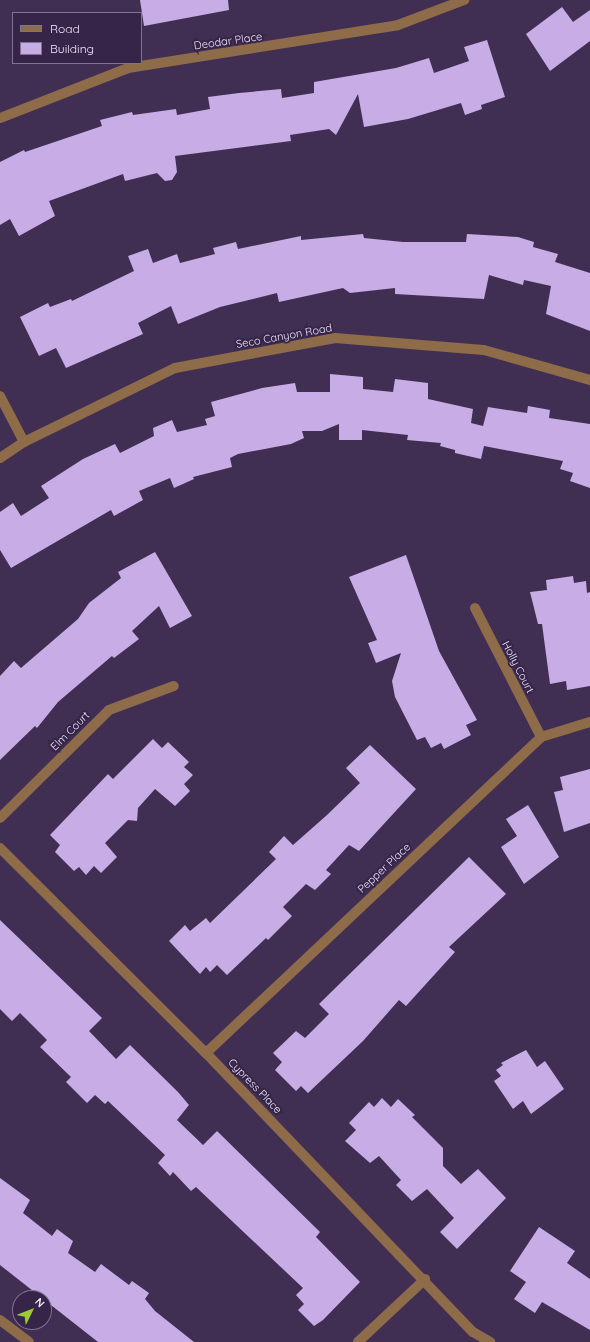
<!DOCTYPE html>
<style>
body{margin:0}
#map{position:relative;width:590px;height:1342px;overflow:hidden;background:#412f53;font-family:Quicksand,sans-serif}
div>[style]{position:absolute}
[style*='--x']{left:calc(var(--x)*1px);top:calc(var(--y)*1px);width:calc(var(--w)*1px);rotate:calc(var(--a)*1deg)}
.building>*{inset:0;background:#c7ace6}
.minor>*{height:10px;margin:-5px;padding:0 5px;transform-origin:5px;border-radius:5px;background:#8e6b49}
.tertiary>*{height:10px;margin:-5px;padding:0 5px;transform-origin:5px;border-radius:5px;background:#8e6b49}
span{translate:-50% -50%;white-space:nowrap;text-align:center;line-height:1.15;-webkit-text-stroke:4px #362548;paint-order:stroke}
.street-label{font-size:11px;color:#efe5fb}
.legend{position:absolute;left:12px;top:12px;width:130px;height:52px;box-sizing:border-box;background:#362548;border:1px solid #807290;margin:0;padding:5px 7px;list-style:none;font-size:12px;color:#efe5fb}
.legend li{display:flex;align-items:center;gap:8px;height:20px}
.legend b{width:20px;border:1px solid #807290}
.north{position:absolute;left:12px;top:1290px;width:40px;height:40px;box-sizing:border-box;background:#362548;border:1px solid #807290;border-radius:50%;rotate:47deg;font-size:11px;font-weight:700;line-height:16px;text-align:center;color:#efe5fb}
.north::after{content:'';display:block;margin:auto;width:14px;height:18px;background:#9bcb33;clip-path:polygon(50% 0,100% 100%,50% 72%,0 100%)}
</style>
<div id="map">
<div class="building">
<div style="clip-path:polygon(140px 0,228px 0,229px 10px,144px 26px)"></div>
<div style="clip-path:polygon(562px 7px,573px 22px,590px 10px,590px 41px,550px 71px,526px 34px)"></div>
<div style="clip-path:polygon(487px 40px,505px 97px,481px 105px,482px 109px,465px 115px,461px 103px,408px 119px,364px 127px,358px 94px,336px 135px,329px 129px,290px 135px,291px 141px,175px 156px,177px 172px,172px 180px,165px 181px,157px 173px,125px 181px,123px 174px,49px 201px,55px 216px,19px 236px,10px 219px,0 225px,0 162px,24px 150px,25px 152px,102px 126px,100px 120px,132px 112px,133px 115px,176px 109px,177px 115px,210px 109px,208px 97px,239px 93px,281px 89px,282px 98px,314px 93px,314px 82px,396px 68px,429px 58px,434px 73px,469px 61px,464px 47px)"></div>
<div style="clip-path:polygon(363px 234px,364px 238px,403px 242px,466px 242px,467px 234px,518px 237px,534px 242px,533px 247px,558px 254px,555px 262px,590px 273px,590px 331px,546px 314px,551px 286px,524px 280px,523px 285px,489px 275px,484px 299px,395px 294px,395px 288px,350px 293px,343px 288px,279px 302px,277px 293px,220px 307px,178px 324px,171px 306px,138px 323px,143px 334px,66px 368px,56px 348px,39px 356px,20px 317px,48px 303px,50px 307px,71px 299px,72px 301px,134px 271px,128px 256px,148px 249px,153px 263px,177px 254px,180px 263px,215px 254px,213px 248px,236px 242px,238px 249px,301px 236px,301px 240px)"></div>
<div style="clip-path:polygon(330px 374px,363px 377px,363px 389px,393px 392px,395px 379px,428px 383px,428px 399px,473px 409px,471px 423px,483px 426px,488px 407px,527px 413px,528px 406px,550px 410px,549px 418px,590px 424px,590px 488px,570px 481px,573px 473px,560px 469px,563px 461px,484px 446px,481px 459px,455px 453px,455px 450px,440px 446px,441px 443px,407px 440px,408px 435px,362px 430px,362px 440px,339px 440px,339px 424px,322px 431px,302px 431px,304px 438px,291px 444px,238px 454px,230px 458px,232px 467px,193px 477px,194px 479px,174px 488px,170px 478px,139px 491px,143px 500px,114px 516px,111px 510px,11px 568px,0 550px,0 512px,13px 503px,21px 516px,49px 498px,41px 486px,83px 459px,115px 444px,120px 453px,154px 436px,153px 428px,172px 420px,177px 432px,207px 425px,205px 419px,215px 416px,211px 402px,262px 388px,295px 383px,297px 392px,330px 392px)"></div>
<div style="clip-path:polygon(155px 552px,192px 616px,170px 628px,159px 606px,132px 631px,139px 639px,114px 658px,112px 656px,58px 702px,37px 728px,35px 726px,0 760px,0 676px,14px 661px,21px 668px,78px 619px,89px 603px,121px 578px,118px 572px)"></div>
<div style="clip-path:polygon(406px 555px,439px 651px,477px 720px,466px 725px,471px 735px,444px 749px,441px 743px,431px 748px,425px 737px,417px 740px,395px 697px,392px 681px,401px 653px,376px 663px,368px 643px,377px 640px,349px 577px)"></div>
<div style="clip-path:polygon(573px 576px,574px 583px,586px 581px,587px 593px,590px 592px,590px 686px,567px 690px,566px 681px,550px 684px,542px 624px,538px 624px,530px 592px,547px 590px,546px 580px)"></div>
<div style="clip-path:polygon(153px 739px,162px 748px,168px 742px,189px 762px,184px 767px,193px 775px,184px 784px,190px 791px,175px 806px,155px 789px,138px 808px,137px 821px,128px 820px,105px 843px,117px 857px,101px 873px,94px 866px,86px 875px,79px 867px,74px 871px,55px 852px,60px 845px,50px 835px,108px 774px,113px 779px)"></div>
<div style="clip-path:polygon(370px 745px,416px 789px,359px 851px,349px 845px,326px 870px,331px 874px,315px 890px,306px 884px,283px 907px,292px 916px,268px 940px,266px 938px,227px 975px,217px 965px,210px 972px,206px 967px,200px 974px,169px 941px,185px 925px,190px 931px,206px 918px,210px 923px,276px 859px,269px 852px,284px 836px,293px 845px,327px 815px,360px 783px,346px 768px)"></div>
<div style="clip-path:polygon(590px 769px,590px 823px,564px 832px,554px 792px,563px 790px,560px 777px)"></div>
<div style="clip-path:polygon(528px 805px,559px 857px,524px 884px,501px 847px,517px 836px,506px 819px)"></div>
<div style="clip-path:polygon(469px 857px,506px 894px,449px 947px,455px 952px,406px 1006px,399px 1000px,363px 1041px,308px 1093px,301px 1086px,296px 1091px,275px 1070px,282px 1062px,273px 1053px,296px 1031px,305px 1038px,329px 1014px,319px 1004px)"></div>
<div style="clip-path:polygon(0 920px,102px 1018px,89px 1031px,116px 1059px,130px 1045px,178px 1092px,189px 1105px,177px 1120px,203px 1145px,217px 1131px,320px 1232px,316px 1237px,360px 1282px,323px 1320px,314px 1326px,298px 1310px,304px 1304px,296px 1295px,303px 1288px,196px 1187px,191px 1191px,173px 1172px,170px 1176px,158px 1163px,165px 1155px,108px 1101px,105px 1104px,95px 1095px,87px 1103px,66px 1082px,71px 1077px,40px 1047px,47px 1040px,20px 1013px,12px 1021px,0 1009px)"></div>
<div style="clip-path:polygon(526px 1050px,537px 1067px,545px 1061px,564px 1089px,531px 1114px,523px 1101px,513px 1109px,494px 1081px,501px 1076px,496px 1070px,503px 1065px,501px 1063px)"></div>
<div style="clip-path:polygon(382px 1098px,391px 1107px,398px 1099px,415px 1115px,412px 1117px,443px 1148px,443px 1166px,461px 1184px,478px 1169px,506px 1198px,457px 1249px,440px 1232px,454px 1218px,427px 1189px,412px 1201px,396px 1185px,401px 1180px,379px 1156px,370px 1163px,345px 1141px,356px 1130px,349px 1123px,369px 1102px,374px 1107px)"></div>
<div style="clip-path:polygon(0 1178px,30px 1200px,23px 1213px,52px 1236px,57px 1229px,73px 1241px,68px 1253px,95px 1272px,101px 1264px,129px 1285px,132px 1281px,149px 1293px,145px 1299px,155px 1311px,194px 1342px,98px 1342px,0 1265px)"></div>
<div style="clip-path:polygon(539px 1227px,575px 1251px,567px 1263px,590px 1279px,590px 1330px,542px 1302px,535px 1313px,514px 1299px,526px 1282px,510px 1271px)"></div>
</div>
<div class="minor">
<div style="--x:0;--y:118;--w:137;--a:-21.3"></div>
<div style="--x:128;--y:68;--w:273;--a:-9"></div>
<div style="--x:398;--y:25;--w:71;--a:-20.7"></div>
<div style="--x:0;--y:396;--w:52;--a:62.4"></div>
<div style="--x:475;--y:608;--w:145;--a:62.9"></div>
<div style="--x:0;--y:818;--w:153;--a:-44.7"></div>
<div style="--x:109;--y:710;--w:69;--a:-20.3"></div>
<div style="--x:0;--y:848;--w:291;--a:44.9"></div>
<div style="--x:206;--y:1053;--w:386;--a:46.3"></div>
<div style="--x:473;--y:1332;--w:20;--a:30"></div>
<div style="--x:206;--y:1053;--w:461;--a:-43.3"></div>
<div style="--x:541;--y:737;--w:51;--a:-17"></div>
<div style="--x:0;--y:1320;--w:36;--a:37"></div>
<div style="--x:358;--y:1342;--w:92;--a:-43.2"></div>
</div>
<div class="tertiary">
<div style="--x:0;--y:458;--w:29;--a:-34"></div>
<div style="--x:24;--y:442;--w:168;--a:-26.1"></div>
<div style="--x:175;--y:368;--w:163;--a:-10.6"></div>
<div style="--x:335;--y:338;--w:149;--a:4.6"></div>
<div style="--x:484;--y:350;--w:110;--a:15.8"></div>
</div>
<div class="street-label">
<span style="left:228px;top:41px;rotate:-8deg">Deodar Place</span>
<span style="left:284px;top:336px;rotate:-10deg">Seco Canyon Road</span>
<span style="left:518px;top:667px;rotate:63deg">Holly Court</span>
<span style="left:70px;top:731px;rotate:-45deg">Elm Court</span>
<span style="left:384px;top:868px;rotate:-43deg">Pepper Place</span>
<span style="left:255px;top:1086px;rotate:46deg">Cypress Place</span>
</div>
<ul class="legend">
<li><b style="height:5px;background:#8e6b49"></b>Road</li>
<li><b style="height:11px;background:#c7ace6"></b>Building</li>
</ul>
<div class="north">N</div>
</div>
